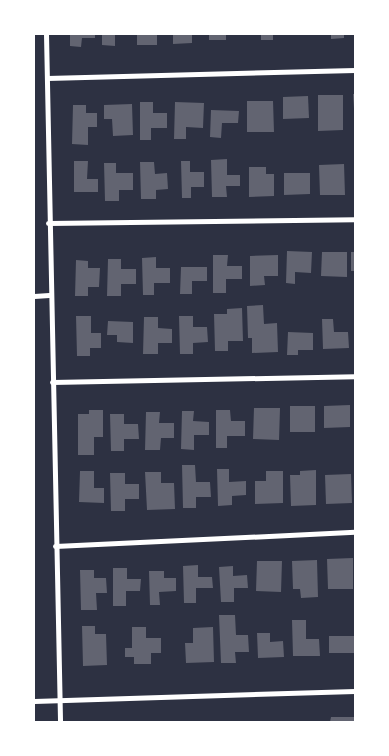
<!DOCTYPE html>
<style>
body{margin:0}
#map{position:relative;width:389px;height:756px;overflow:hidden;background:#2d3142;font-family:"Public Sans",sans-serif}
div>[style]{position:absolute}
[style*='--x']{left:calc(var(--x)*1px);top:calc(var(--y)*1px);width:calc(var(--w)*1px);rotate:calc(var(--a)*1deg)}
.building>*{inset:0;background:#626471}
.minor>*{height:5px;margin:-2.5px;padding:0 2.5px;transform-origin:2.5px;border-radius:2.5px;background:#fff}
span{translate:-50% -50%;white-space:nowrap;text-align:center;line-height:1.15;-webkit-text-stroke:4px #fff;paint-order:stroke}
.frame{position:absolute;inset:0;border:35px solid #fff;pointer-events:none}
</style>
<div id="map">
<div class="building">
<div style="clip-path:polygon(70px 34px,95px 34px,95px 38px,82px 38px,81px 47px,70px 46px)"></div>
<div style="clip-path:polygon(102px 34px,115px 34px,115px 46px,102px 45px)"></div>
<div style="clip-path:polygon(137px 34px,157px 34px,157px 45px,137px 45px)"></div>
<div style="clip-path:polygon(173px 34px,192px 34px,192px 43px,173px 44px)"></div>
<div style="clip-path:polygon(209px 34px,226px 34px,226px 40px,209px 40px)"></div>
<div style="clip-path:polygon(261px 34px,273px 34px,273px 40px,261px 40px)"></div>
<div style="clip-path:polygon(331px 34px,344px 34px,344px 38px,331px 39px)"></div>
<div style="clip-path:polygon(353px 94px,355px 94px,355px 109px,354px 109px)"></div>
<div style="clip-path:polygon(318px 95px,343px 95px,343px 130px,318px 131px)"></div>
<div style="clip-path:polygon(308px 96px,309px 118px,283px 119px,283px 97px)"></div>
<div style="clip-path:polygon(247px 101px,273px 101px,274px 132px,247px 132px)"></div>
<div style="clip-path:polygon(140px 102px,153px 102px,153px 113px,167px 113px,167px 128px,151px 128px,151px 140px,140px 140px)"></div>
<div style="clip-path:polygon(175px 102px,204px 103px,203px 128px,186px 127px,186px 139px,174px 139px)"></div>
<div style="clip-path:polygon(132px 104px,133px 135px,113px 136px,112px 119px,104px 119px,104px 105px)"></div>
<div style="clip-path:polygon(73px 105px,86px 105px,86px 113px,97px 113px,97px 127px,88px 127px,88px 145px,72px 144px)"></div>
<div style="clip-path:polygon(211px 110px,239px 111px,238px 123px,222px 123px,221px 138px,210px 137px)"></div>
<div style="clip-path:polygon(227px 159px,227px 175px,240px 175px,240px 186px,226px 186px,227px 197px,212px 197px,211px 160px)"></div>
<div style="clip-path:polygon(74px 161px,88px 161px,87px 179px,98px 179px,98px 192px,74px 192px)"></div>
<div style="clip-path:polygon(181px 161px,190px 161px,190px 172px,204px 172px,204px 187px,191px 187px,191px 198px,182px 198px)"></div>
<div style="clip-path:polygon(140px 162px,154px 162px,155px 174px,167px 173px,168px 189px,156px 190px,156px 199px,141px 199px)"></div>
<div style="clip-path:polygon(104px 163px,116px 163px,116px 173px,133px 173px,133px 190px,119px 190px,119px 201px,105px 201px)"></div>
<div style="clip-path:polygon(344px 164px,345px 195px,320px 195px,319px 165px)"></div>
<div style="clip-path:polygon(249px 167px,266px 167px,266px 174px,274px 174px,274px 196px,249px 197px)"></div>
<div style="clip-path:polygon(284px 173px,310px 173px,310px 194px,284px 195px)"></div>
<div style="clip-path:polygon(287px 251px,312px 252px,311px 273px,295px 272px,295px 284px,286px 283px)"></div>
<div style="clip-path:polygon(322px 252px,347px 252px,347px 277px,321px 276px)"></div>
<div style="clip-path:polygon(351px 252px,355px 252px,355px 271px,351px 271px)"></div>
<div style="clip-path:polygon(213px 255px,228px 255px,227px 266px,242px 266px,242px 279px,226px 279px,226px 293px,213px 293px)"></div>
<div style="clip-path:polygon(278px 255px,278px 276px,264px 276px,265px 285px,250px 286px,250px 256px)"></div>
<div style="clip-path:polygon(156px 257px,156px 268px,170px 268px,170px 283px,154px 283px,154px 295px,143px 295px,142px 258px)"></div>
<div style="clip-path:polygon(108px 259px,121px 259px,121px 269px,136px 269px,136px 284px,121px 284px,121px 296px,107px 296px)"></div>
<div style="clip-path:polygon(76px 260px,88px 261px,88px 268px,100px 268px,99px 287px,88px 287px,88px 296px,75px 296px)"></div>
<div style="clip-path:polygon(181px 267px,207px 267px,207px 281px,192px 281px,192px 294px,180px 294px)"></div>
<div style="clip-path:polygon(263px 305px,264px 324px,277px 323px,278px 352px,252px 353px,252px 338px,248px 338px,247px 306px)"></div>
<div style="clip-path:polygon(242px 308px,243px 341px,228px 341px,228px 351px,215px 351px,214px 314px,227px 314px,227px 309px)"></div>
<div style="clip-path:polygon(76px 316px,91px 316px,91px 333px,101px 333px,101px 348px,90px 348px,90px 356px,77px 356px)"></div>
<div style="clip-path:polygon(179px 316px,193px 316px,193px 327px,207px 327px,208px 342px,193px 343px,193px 354px,180px 354px)"></div>
<div style="clip-path:polygon(144px 317px,158px 317px,158px 328px,172px 329px,172px 343px,158px 343px,158px 354px,143px 354px)"></div>
<div style="clip-path:polygon(322px 319px,333px 319px,334px 332px,348px 332px,349px 348px,323px 349px)"></div>
<div style="clip-path:polygon(108px 321px,133px 322px,133px 343px,117px 342px,117px 335px,107px 335px)"></div>
<div style="clip-path:polygon(288px 332px,313px 333px,313px 350px,298px 350px,298px 355px,287px 355px)"></div>
<div style="clip-path:polygon(350px 405px,350px 427px,324px 428px,324px 406px)"></div>
<div style="clip-path:polygon(290px 406px,315px 406px,315px 432px,290px 432px)"></div>
<div style="clip-path:polygon(254px 408px,280px 408px,279px 440px,253px 439px)"></div>
<div style="clip-path:polygon(89px 410px,103px 410px,103px 437px,94px 437px,94px 455px,78px 455px,78px 414px,89px 414px)"></div>
<div style="clip-path:polygon(216px 410px,230px 410px,231px 421px,245px 421px,245px 436px,227px 436px,227px 448px,216px 448px)"></div>
<div style="clip-path:polygon(182px 411px,194px 411px,193px 421px,209px 422px,209px 435px,194px 435px,194px 450px,181px 449px)"></div>
<div style="clip-path:polygon(146px 412px,160px 412px,159px 423px,174px 423px,174px 438px,161px 438px,160px 450px,145px 450px)"></div>
<div style="clip-path:polygon(110px 414px,124px 414px,124px 424px,138px 424px,139px 439px,124px 439px,124px 451px,111px 451px)"></div>
<div style="clip-path:polygon(182px 465px,195px 465px,196px 482px,210px 482px,211px 497px,196px 497px,196px 508px,183px 508px)"></div>
<div style="clip-path:polygon(217px 469px,229px 469px,229px 482px,246px 481px,246px 495px,232px 496px,232px 505px,218px 506px)"></div>
<div style="clip-path:polygon(316px 470px,316px 505px,291px 506px,290px 475px,300px 475px,300px 471px)"></div>
<div style="clip-path:polygon(80px 471px,94px 471px,94px 488px,104px 488px,104px 503px,79px 502px)"></div>
<div style="clip-path:polygon(266px 471px,283px 471px,283px 503px,255px 504px,255px 481px,266px 481px)"></div>
<div style="clip-path:polygon(145px 472px,161px 472px,161px 483px,174px 483px,175px 509px,147px 510px)"></div>
<div style="clip-path:polygon(110px 473px,125px 473px,125px 484px,139px 484px,139px 499px,125px 499px,125px 511px,111px 511px)"></div>
<div style="clip-path:polygon(351px 474px,352px 503px,326px 504px,325px 475px)"></div>
<div style="clip-path:polygon(353px 558px,353px 589px,328px 589px,327px 559px)"></div>
<div style="clip-path:polygon(317px 560px,318px 597px,301px 598px,300px 589px,293px 589px,292px 561px)"></div>
<div style="clip-path:polygon(257px 561px,282px 561px,281px 592px,256px 591px)"></div>
<div style="clip-path:polygon(198px 565px,198px 577px,212px 577px,213px 588px,196px 588px,196px 603px,184px 603px,183px 566px)"></div>
<div style="clip-path:polygon(233px 566px,233px 576px,247px 575px,248px 588px,234px 588px,234px 602px,221px 602px,219px 567px)"></div>
<div style="clip-path:polygon(113px 568px,127px 568px,127px 579px,141px 579px,140px 591px,126px 591px,126px 606px,113px 606px)"></div>
<div style="clip-path:polygon(80px 570px,94px 570px,94px 578px,106px 578px,107px 593px,96px 593px,97px 610px,81px 610px)"></div>
<div style="clip-path:polygon(149px 571px,164px 571px,164px 578px,176px 578px,176px 591px,159px 592px,160px 605px,150px 605px)"></div>
<div style="clip-path:polygon(219px 615px,235px 615px,236px 635px,248px 635px,249px 652px,235px 652px,236px 663px,221px 663px)"></div>
<div style="clip-path:polygon(292px 620px,306px 620px,306px 639px,319px 639px,320px 656px,293px 656px)"></div>
<div style="clip-path:polygon(82px 626px,95px 626px,95px 634px,106px 634px,107px 665px,83px 666px)"></div>
<div style="clip-path:polygon(132px 627px,146px 627px,146px 638px,161px 638px,161px 653px,151px 653px,151px 664px,134px 664px,134px 657px,125px 657px,125px 648px,132px 648px)"></div>
<div style="clip-path:polygon(213px 627px,214px 662px,186px 663px,185px 643px,193px 643px,193px 628px)"></div>
<div style="clip-path:polygon(257px 633px,270px 633px,270px 642px,283px 641px,284px 657px,258px 658px)"></div>
<div style="clip-path:polygon(329px 636px,355px 636px,355px 653px,329px 653px)"></div>
<div style="clip-path:polygon(331px 717px,355px 717px,355px 722px,330px 722px)"></div>
</div>
<div class="minor">
<div style="--x:46;--y:34;--w:688;--a:88.83"></div>
<div style="--x:47;--y:78;--w:308;--a:-1.5"></div>
<div style="--x:48;--y:223;--w:307;--a:-0.7"></div>
<div style="--x:34;--y:296;--w:15;--a:-4"></div>
<div style="--x:52;--y:382;--w:303;--a:-1.1"></div>
<div style="--x:55;--y:546;--w:300;--a:-2.7"></div>
<div style="--x:34;--y:701;--w:321;--a:-1.8"></div>
</div>
<div class="frame"></div>
</div>
